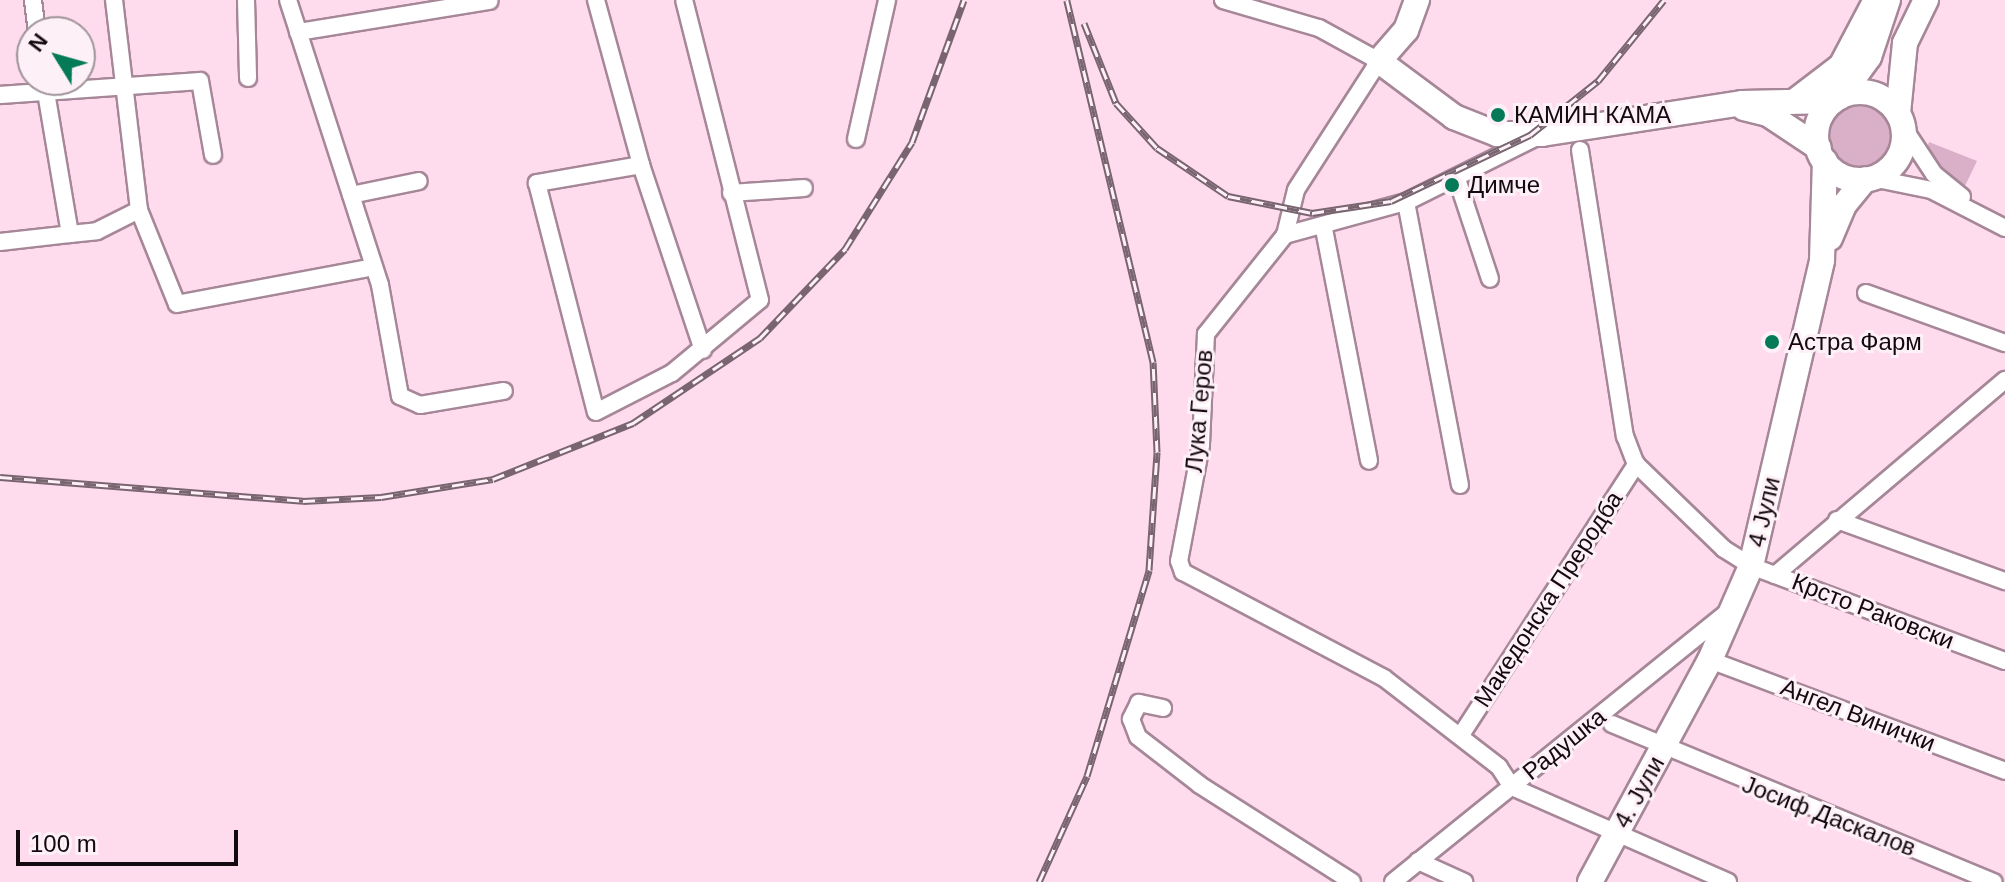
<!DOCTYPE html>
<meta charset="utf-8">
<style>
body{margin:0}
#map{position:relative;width:2005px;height:882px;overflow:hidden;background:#fedcee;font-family:Arial,sans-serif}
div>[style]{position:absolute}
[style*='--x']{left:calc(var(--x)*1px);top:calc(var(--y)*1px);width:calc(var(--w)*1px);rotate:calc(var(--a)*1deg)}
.green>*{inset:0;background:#d9b0c7}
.round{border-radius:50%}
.roads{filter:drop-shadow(2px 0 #a68798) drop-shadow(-2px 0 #a68798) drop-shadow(0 2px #a68798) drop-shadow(0 -2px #a68798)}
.street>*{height:16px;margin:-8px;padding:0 8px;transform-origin:8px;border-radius:8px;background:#fff}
.secondary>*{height:24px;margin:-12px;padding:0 12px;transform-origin:12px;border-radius:12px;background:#fff}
.secondary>.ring{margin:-12px;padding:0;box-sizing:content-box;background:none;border:24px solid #fff;border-radius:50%}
.rail>*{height:7px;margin-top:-3.5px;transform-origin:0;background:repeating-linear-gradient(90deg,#fef0f7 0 12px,#796570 0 24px);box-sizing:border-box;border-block:2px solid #796570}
.dots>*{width:22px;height:22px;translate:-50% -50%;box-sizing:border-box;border:4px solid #fef0f7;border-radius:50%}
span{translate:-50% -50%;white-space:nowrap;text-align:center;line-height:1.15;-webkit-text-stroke:6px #fef0f7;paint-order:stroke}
.poi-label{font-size:24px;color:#13090f}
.left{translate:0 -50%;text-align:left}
.street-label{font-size:24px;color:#13090f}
.north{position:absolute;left:16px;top:16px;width:80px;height:80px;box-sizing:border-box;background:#fef0f7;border:2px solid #a0949a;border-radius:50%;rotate:307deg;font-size:22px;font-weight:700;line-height:32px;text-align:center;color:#13090f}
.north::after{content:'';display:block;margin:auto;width:28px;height:36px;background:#047a56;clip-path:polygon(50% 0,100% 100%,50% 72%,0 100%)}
.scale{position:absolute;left:16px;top:830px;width:222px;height:36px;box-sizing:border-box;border:4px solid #13090f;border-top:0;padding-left:10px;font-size:24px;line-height:28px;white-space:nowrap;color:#13090f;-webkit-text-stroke:6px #fef0f7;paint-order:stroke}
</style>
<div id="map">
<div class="green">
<div class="round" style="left:1828px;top:104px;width:64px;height:64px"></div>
<div style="clip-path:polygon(1929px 142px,1977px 161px,1964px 188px,1945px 175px,1927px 149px)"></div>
</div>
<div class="roads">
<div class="street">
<div style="--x:33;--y:0;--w:32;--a:83"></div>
<div style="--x:114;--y:0;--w:211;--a:83.2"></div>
<div style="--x:139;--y:210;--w:101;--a:68"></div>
<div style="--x:177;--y:304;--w:200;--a:-10.6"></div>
<div style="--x:246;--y:0;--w:78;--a:88.5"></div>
<div style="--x:288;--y:0;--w:299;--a:72.1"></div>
<div style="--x:380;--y:285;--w:113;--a:79.8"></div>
<div style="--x:400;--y:396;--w:22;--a:24"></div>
<div style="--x:420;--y:405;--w:85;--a:-9.5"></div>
<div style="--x:596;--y:0;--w:171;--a:74.7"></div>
<div style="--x:641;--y:165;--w:195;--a:71.5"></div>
<div style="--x:1223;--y:0;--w:100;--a:16.3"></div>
<div style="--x:1319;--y:28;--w:68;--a:28.8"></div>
<div style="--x:1379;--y:61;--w:153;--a:122.8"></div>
<div style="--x:1296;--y:190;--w:46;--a:103.7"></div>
<div style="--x:1285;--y:235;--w:127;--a:128.6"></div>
<div style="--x:1206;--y:334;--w:111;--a:92.6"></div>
<div style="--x:1201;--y:445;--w:118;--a:100.7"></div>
<div style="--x:1179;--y:561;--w:12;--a:70"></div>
<div style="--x:1183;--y:572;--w:227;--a:27.8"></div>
<div style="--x:1384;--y:678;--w:145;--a:37.7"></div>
<div style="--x:1499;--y:767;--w:24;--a:57"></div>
<div style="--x:1512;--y:787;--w:236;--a:23.7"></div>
<div style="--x:298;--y:32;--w:194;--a:-9.2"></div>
<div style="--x:0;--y:95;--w:200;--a:-4"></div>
<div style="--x:200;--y:81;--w:75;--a:80"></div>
<div style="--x:1903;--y:127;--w:56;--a:56.6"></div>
<div style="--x:1934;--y:174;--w:36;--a:39"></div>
<div style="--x:856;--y:139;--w:142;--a:-77.4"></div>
<div style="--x:1580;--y:150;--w:290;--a:81.1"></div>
<div style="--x:1625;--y:436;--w:30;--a:69"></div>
<div style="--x:1636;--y:464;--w:122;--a:44"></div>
<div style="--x:1724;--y:549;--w:32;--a:32"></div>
<div style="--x:1751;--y:566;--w:271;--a:20.5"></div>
<div style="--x:641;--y:165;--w:106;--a:170.2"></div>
<div style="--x:537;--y:183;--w:236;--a:75.6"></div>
<div style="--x:596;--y:412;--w:85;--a:-27.2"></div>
<div style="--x:672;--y:373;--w:114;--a:-39.7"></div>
<div style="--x:760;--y:300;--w:309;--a:-104.2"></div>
<div style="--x:1872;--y:178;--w:60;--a:11.5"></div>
<div style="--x:1931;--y:190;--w:83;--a:27.2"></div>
<div style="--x:1457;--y:179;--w:105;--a:71.7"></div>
<div style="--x:731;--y:193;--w:73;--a:-3.9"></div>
<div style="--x:351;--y:195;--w:69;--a:-11.6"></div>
<div style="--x:1406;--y:202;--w:288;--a:79.2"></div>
<div style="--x:1324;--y:229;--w:236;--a:79"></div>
<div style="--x:70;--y:234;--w:27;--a:-6"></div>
<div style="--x:97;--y:231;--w:47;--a:-26.6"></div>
<div style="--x:1285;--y:235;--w:125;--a:-15.3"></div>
<div style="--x:1406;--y:202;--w:148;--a:-26.4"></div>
<div style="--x:0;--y:242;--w:70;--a:-6.5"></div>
<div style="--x:70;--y:234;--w:156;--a:-99.6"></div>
<div style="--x:1866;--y:293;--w:148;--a:19.8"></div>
<div style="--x:1837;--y:520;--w:179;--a:20"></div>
<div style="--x:1775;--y:575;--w:302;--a:-40.3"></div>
<div style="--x:1710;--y:660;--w:315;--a:20.6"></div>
<div style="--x:1163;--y:708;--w:25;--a:-168"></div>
<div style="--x:1139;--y:703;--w:18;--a:117"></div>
<div style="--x:1131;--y:719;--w:19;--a:69"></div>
<div style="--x:1138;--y:737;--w:78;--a:37.7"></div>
<div style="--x:1200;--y:785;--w:180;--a:32.5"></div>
<div style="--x:1612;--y:724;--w:413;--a:22.5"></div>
<div style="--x:1461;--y:735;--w:323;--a:-57.1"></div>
<div style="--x:1418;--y:861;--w:51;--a:24.5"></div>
<div style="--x:1393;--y:882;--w:430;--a:-38.9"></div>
</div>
<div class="secondary">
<div style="--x:1417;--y:0;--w:32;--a:110"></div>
<div style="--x:1406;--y:30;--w:41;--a:131.1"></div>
<div style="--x:1379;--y:61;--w:94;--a:36.7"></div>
<div style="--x:1454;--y:117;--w:46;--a:21.6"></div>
<div style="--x:1497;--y:134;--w:45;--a:0"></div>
<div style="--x:1542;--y:134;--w:202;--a:-8.8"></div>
<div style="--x:1742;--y:103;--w:91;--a:-1.3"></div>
<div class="ring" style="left:1816px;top:92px;width:64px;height:64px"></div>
<div style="--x:1840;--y:97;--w:49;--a:-54.1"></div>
<div style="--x:1869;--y:57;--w:60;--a:-71.6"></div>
<div style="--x:1795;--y:101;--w:58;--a:-37.3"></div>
<div style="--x:1841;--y:66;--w:75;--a:-62.1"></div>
<div style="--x:1744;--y:108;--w:25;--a:14"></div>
<div style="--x:1768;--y:114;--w:61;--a:33.7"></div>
<div style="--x:1898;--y:113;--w:70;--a:-84.3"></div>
<div style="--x:1905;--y:43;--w:48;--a:-64"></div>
<div style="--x:1830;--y:238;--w:36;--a:-67"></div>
<div style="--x:1844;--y:205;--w:33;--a:-51"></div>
<div style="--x:1590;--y:882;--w:252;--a:-61.6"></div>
<div style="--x:1710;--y:660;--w:103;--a:-66.4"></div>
<div style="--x:1751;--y:566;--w:314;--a:-76.9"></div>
<div style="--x:1822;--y:260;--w:99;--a:-88.3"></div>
</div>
</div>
<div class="rail">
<div style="--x:1084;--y:23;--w:86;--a:68.2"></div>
<div style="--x:1116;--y:103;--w:61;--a:47.7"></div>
<div style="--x:1157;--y:148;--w:86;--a:34.1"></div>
<div style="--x:1228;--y:196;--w:86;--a:11.4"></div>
<div style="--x:1312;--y:213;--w:80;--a:-8.6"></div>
<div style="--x:1391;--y:201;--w:154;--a:-25.4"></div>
<div style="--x:1530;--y:135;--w:87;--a:-38.5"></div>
<div style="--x:1598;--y:81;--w:104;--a:-50.8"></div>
<div style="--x:0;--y:477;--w:304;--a:4.5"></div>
<div style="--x:303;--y:501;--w:78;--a:-2.9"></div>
<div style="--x:381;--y:497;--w:113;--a:-9.1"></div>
<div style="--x:493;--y:479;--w:151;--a:-21.8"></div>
<div style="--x:633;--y:423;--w:153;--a:-33.8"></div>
<div style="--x:760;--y:338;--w:123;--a:-46.3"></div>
<div style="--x:845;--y:249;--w:126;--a:-57.9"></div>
<div style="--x:912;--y:142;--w:151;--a:-69.9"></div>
<div style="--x:1039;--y:882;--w:116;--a:-65.6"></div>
<div style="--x:1087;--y:776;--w:215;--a:-73.2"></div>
<div style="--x:1149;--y:570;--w:118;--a:-86.1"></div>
<div style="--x:1157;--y:452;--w:90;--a:-92.5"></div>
<div style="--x:1153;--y:362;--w:372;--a:-103.4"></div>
</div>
<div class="dots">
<div style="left:1498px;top:115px;background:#047a56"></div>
<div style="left:1452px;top:185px;background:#047a56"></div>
<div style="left:1772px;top:342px;background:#047a56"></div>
</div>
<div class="poi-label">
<span class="left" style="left:1514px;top:115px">КАМИН КАМА</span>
<span class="left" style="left:1468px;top:185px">Димче</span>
<span class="left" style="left:1788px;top:342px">Астра Фарм</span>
</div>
<div class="street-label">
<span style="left:1199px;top:411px;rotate:-85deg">Лука Геров</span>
<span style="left:1764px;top:512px;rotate:-77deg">4 Јули</span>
<span style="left:1548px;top:599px;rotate:-57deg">Македонска Преродба</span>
<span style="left:1873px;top:611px;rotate:21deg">Крсто Раковски</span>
<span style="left:1858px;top:715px;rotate:21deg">Ангел Винички</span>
<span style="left:1564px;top:744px;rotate:-39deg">Радушка</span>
<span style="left:1639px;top:792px;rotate:-61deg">4. Јули</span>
<span style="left:1829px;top:816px;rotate:21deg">Јосиф Даскалов</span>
</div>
<div class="north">N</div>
<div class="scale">100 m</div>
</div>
